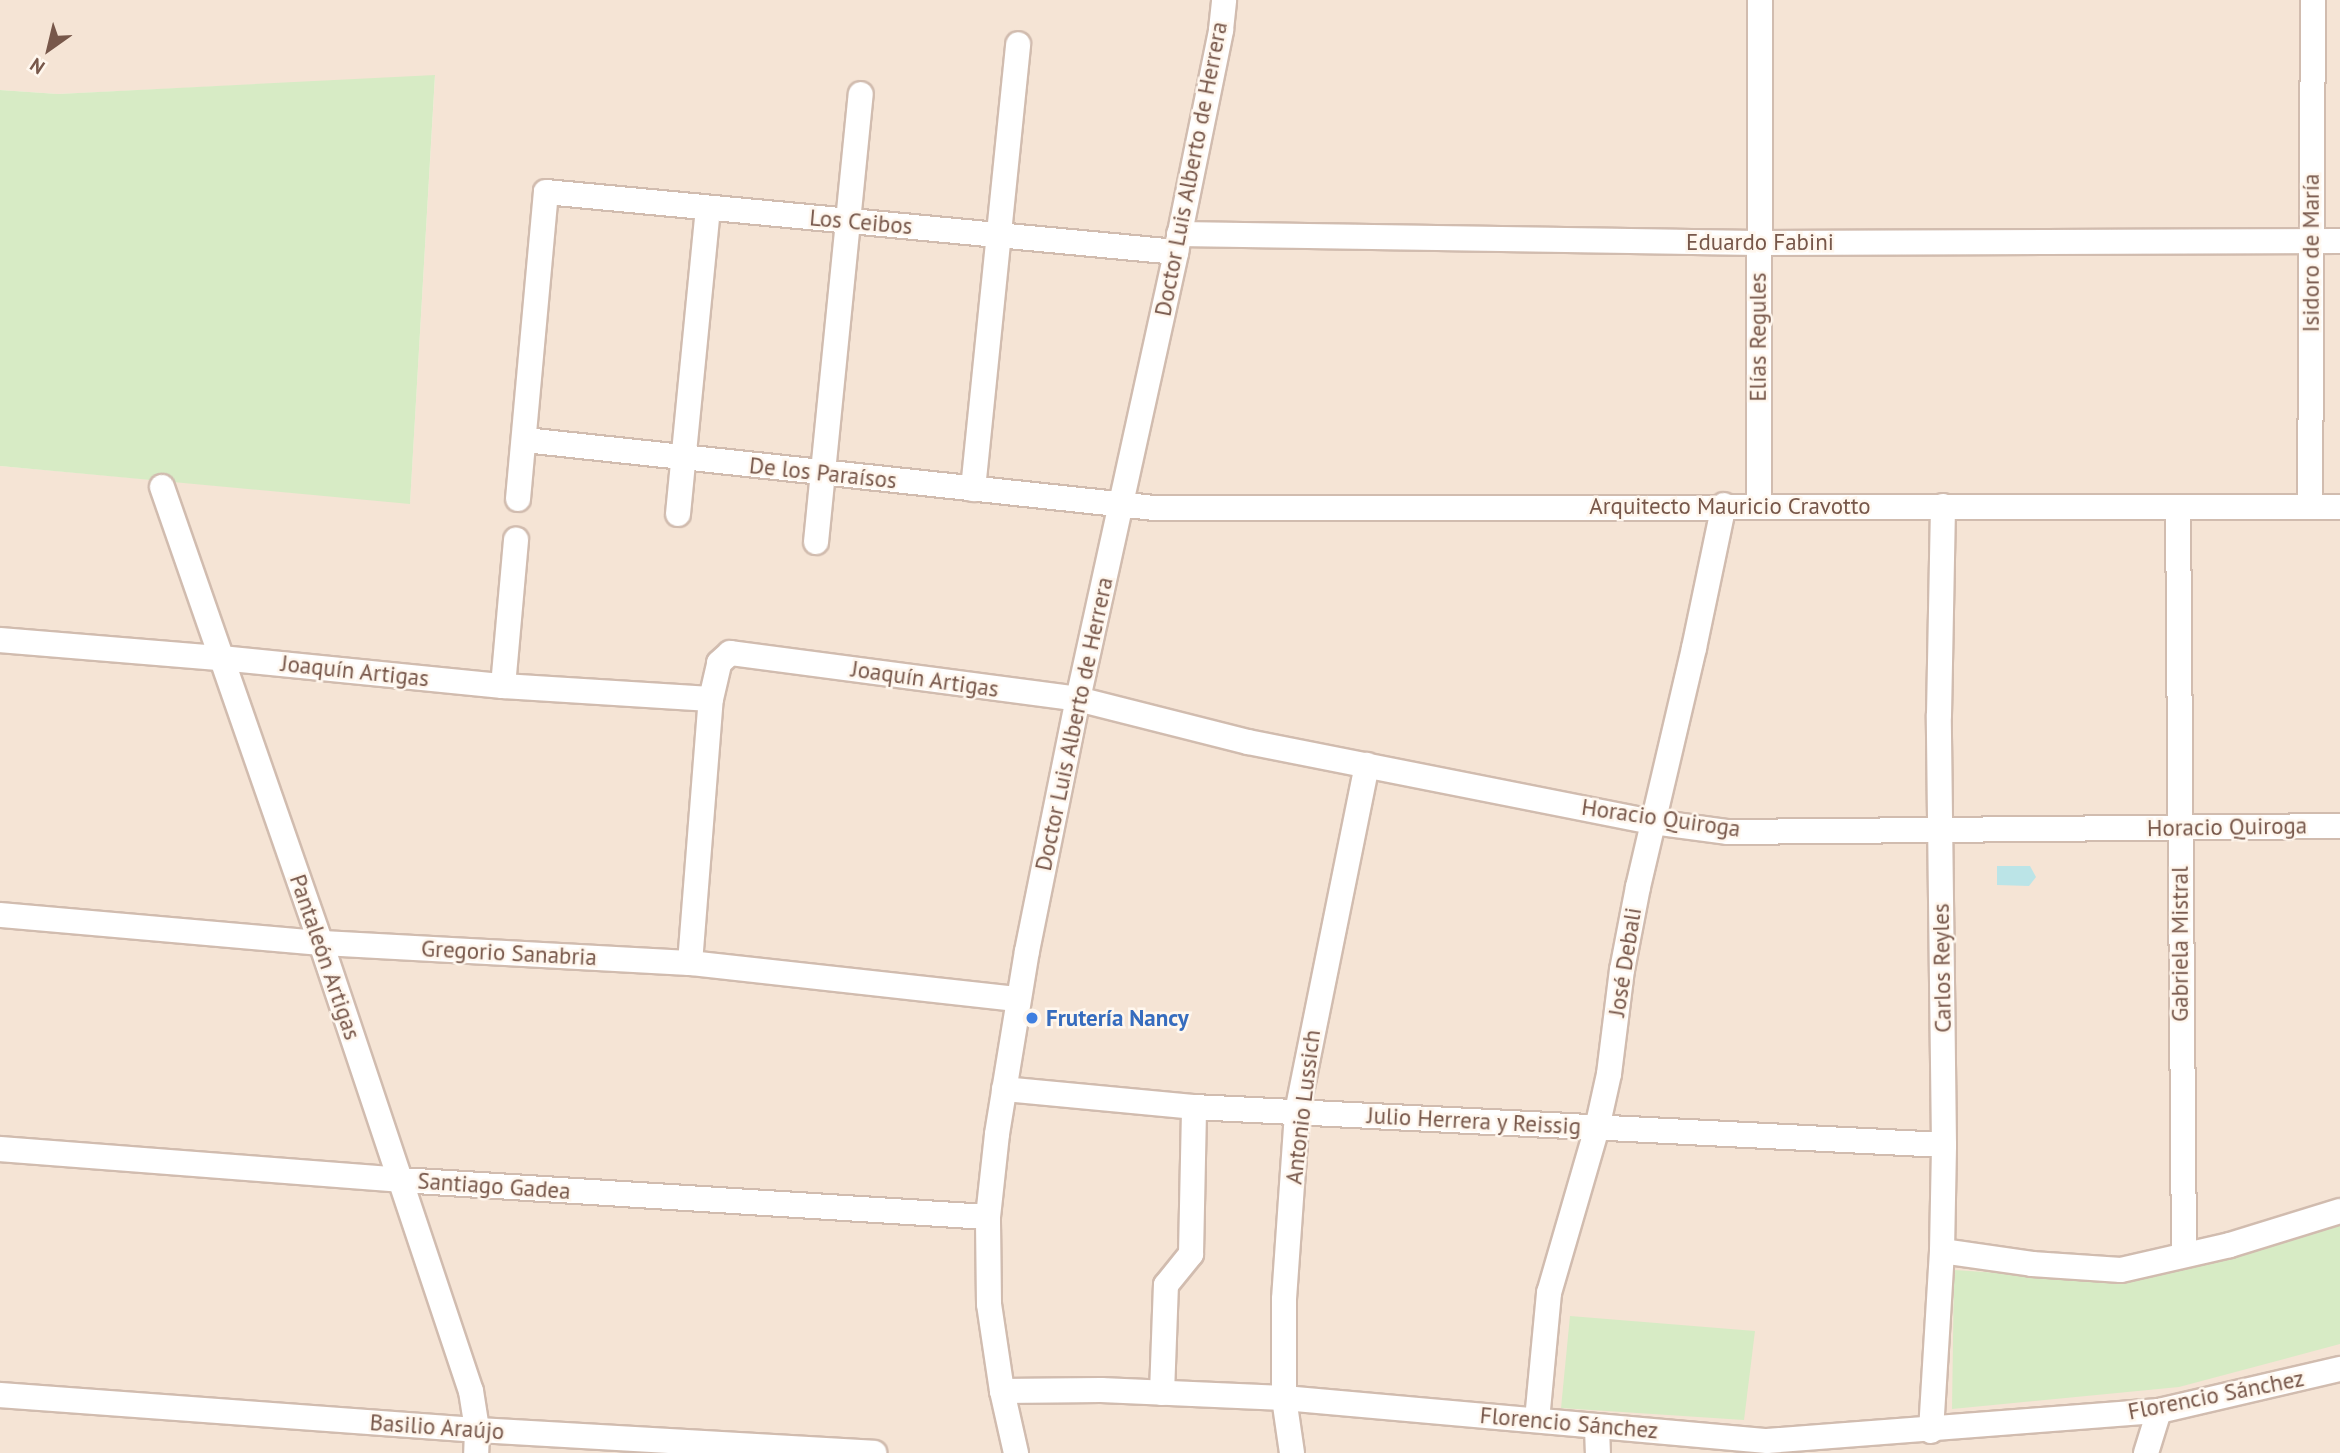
<!DOCTYPE html>
<meta charset="utf-8">
<style>
body{margin:0}
#map{position:relative;width:2340px;height:1453px;overflow:hidden;background:#fdf3e7;font-family:"PT Sans",sans-serif}
div>[style]{position:absolute}
[style*='--x']{left:calc(var(--x)*1px);top:calc(var(--y)*1px);width:calc(var(--w)*1px);rotate:calc(var(--a)*1deg)}
.residential>*{inset:0;background:#f5e4d5}
.green>*{inset:0;background:#d7ebc5}
.water>*{inset:0;background:#bbe4e7}
.roads{filter:drop-shadow(2px 0 #d1bcaf) drop-shadow(-2px 0 #d1bcaf) drop-shadow(0 2px #d1bcaf) drop-shadow(0 -2px #d1bcaf)}
.minor>*{height:24px;margin:-12px;padding:0 12px;transform-origin:12px;border-radius:12px;background:#fff}
.dots>*{width:19px;height:19px;translate:-50% -50%;box-sizing:border-box;border:4px solid #fff7ee;border-radius:50%}
span{translate:-50% -50%;white-space:nowrap;text-align:center;line-height:1.15;-webkit-text-stroke:5px #fff7ee;paint-order:stroke}
.street-label{font-size:23px;color:#77574a}
.shop-label{font-size:23px;color:#366cbe;font-weight:700}
.left{translate:0 -50%;text-align:left}
.north{position:absolute;left:14px;top:14px;width:70px;height:70px;-webkit-text-stroke:5px #fff7ee;paint-order:stroke;rotate:214deg;font-size:19px;font-weight:700;line-height:28px;text-align:center;color:#77574a}
.north::after{content:'';display:block;margin:auto;width:24px;height:32px;background:#77574a;clip-path:polygon(50% 0,100% 100%,50% 72%,0 100%)}
</style>
<div id="map">
<div class="residential">
<div style="clip-path:polygon(0 0,2340px 0,2340px 1453px,0 1453px,0 466px,410px 503px,435px 76px,58px 94px,0 90px)"></div>
</div>
<div class="green">
<div style="clip-path:polygon(435px 75px,410px 504px,0 466px,0 90px,58px 94px)"></div>
<div style="clip-path:polygon(2340px 1224px,2340px 1344px,2179px 1387px,1952px 1409px,1954px 1270px,2123px 1281px)"></div>
<div style="clip-path:polygon(1570px 1316px,1755px 1331px,1744px 1420px,1561px 1408px)"></div>
</div>
<div class="water">
<div style="clip-path:polygon(1997px 866px,2030px 866px,2036px 877px,2029px 886px,1997px 885px)"></div>
</div>
<div class="roads">
<div class="minor">
<div style="--x:1179;--y:234;--w:579;--a:0.89"></div>
<div style="--x:1758;--y:243;--w:582;--a:-0.2"></div>
<div style="--x:525;--y:440;--w:633;--a:6.17"></div>
<div style="--x:1154;--y:508;--w:1186;--a:-0.05"></div>
<div style="--x:162;--y:487;--w:483;--a:70.8"></div>
<div style="--x:321;--y:943;--w:472;--a:71.5"></div>
<div style="--x:471;--y:1391;--w:39;--a:81"></div>
<div style="--x:477;--y:1430;--w:23;--a:92"></div>
<div style="--x:973;--y:489;--w:447;--a:-84.2"></div>
<div style="--x:518;--y:499;--w:308;--a:-84.8"></div>
<div style="--x:546;--y:192;--w:633;--a:5.44"></div>
<div style="--x:1759;--y:505;--w:505;--a:-89.89"></div>
<div style="--x:2178;--y:507;--w:748;--a:89.54"></div>
<div style="--x:2310;--y:507;--w:507;--a:-89.66"></div>
<div style="--x:678;--y:514;--w:307;--a:-84.4"></div>
<div style="--x:816;--y:542;--w:450;--a:-84.3"></div>
<div style="--x:0;--y:640;--w:222;--a:4.7"></div>
<div style="--x:221;--y:658;--w:283;--a:5.7"></div>
<div style="--x:503;--y:686;--w:208;--a:3.6"></div>
<div style="--x:503;--y:686;--w:147;--a:-84.9"></div>
<div style="--x:0;--y:915;--w:322;--a:5"></div>
<div style="--x:321;--y:943;--w:370;--a:3.1"></div>
<div style="--x:690;--y:963;--w:330;--a:6.3"></div>
<div style="--x:690;--y:963;--w:265;--a:-85.5"></div>
<div style="--x:711;--y:699;--w:37;--a:-77"></div>
<div style="--x:719;--y:663;--w:15;--a:-42"></div>
<div style="--x:730;--y:653;--w:351;--a:7.5"></div>
<div style="--x:1078;--y:699;--w:175;--a:14.2"></div>
<div style="--x:1248;--y:742;--w:413;--a:11.2"></div>
<div style="--x:1653;--y:822;--w:76;--a:7.6"></div>
<div style="--x:1728;--y:832;--w:612;--a:-0.56"></div>
<div style="--x:1004;--y:1089;--w:191;--a:5.4"></div>
<div style="--x:1194;--y:1107;--w:751;--a:2.9"></div>
<div style="--x:0;--y:1149;--w:402;--a:4.4"></div>
<div style="--x:401;--y:1180;--w:588;--a:3.61"></div>
<div style="--x:1942;--y:1251;--w:91;--a:8.2"></div>
<div style="--x:2032;--y:1264;--w:89;--a:3.9"></div>
<div style="--x:2121;--y:1270;--w:112;--a:-12.9"></div>
<div style="--x:2230;--y:1245;--w:115;--a:-17.2"></div>
<div style="--x:1002;--y:1391;--w:99;--a:-0.6"></div>
<div style="--x:1101;--y:1390;--w:183;--a:2.5"></div>
<div style="--x:1284;--y:1398;--w:485;--a:5.1"></div>
<div style="--x:1767;--y:1441;--w:393;--a:-4.4"></div>
<div style="--x:2159;--y:1411;--w:186;--a:-13.1"></div>
<div style="--x:1162;--y:1393;--w:108;--a:-87.9"></div>
<div style="--x:1166;--y:1285;--w:40;--a:-51"></div>
<div style="--x:1191;--y:1254;--w:147;--a:-88.8"></div>
<div style="--x:0;--y:1395;--w:478;--a:4.2"></div>
<div style="--x:477;--y:1430;--w:398;--a:3.3"></div>
<div style="--x:1537;--y:1420;--w:128;--a:-84.6"></div>
<div style="--x:1549;--y:1293;--w:172;--a:-73.8"></div>
<div style="--x:1597;--y:1128;--w:55;--a:-77.5"></div>
<div style="--x:1609;--y:1074;--w:105;--a:-82.9"></div>
<div style="--x:1622;--y:970;--w:85;--a:-79.1"></div>
<div style="--x:1638;--y:887;--w:245;--a:-76.8"></div>
<div style="--x:1694;--y:648;--w:146;--a:-78.2"></div>
<div style="--x:1597;--y:1427;--w:26;--a:88"></div>
<div style="--x:1931;--y:1431;--w:180;--a:-86.5"></div>
<div style="--x:1942;--y:1251;--w:106;--a:-88.9"></div>
<div style="--x:1944;--y:1145;--w:430;--a:-90.7"></div>
<div style="--x:1939;--y:715;--w:209;--a:-88.9"></div>
<div style="--x:1016;--y:1453;--w:64;--a:-102.7"></div>
<div style="--x:1002;--y:1391;--w:88;--a:-98.5"></div>
<div style="--x:989;--y:1304;--w:87;--a:-90.7"></div>
<div style="--x:988;--y:1217;--w:83;--a:-83.8"></div>
<div style="--x:997;--y:1134;--w:185;--a:-80.7"></div>
<div style="--x:1027;--y:951;--w:257;--a:-78.6"></div>
<div style="--x:1078;--y:699;--w:458;--a:-77.6"></div>
<div style="--x:1176;--y:252;--w:227;--a:-78.5"></div>
<div style="--x:1221;--y:30;--w:30;--a:-84"></div>
<div style="--x:1292;--y:1453;--w:56;--a:-98.3"></div>
<div style="--x:1284;--y:1398;--w:99;--a:-90"></div>
<div style="--x:1284;--y:1299;--w:187;--a:-86"></div>
<div style="--x:1297;--y:1112;--w:354;--a:-78.6"></div>
<div style="--x:2146;--y:1453;--w:44;--a:-72.8"></div>
</div>
</div>
<div class="dots">
<div style="left:1032px;top:1018px;background:#3f7fe0"></div>
</div>
<div class="street-label">
<span style="left:1191px;top:169px;rotate:-79deg">Doctor Luis Alberto de Herrera</span>
<span style="left:861px;top:222px;rotate:5deg">Los Ceibos</span>
<span style="left:1760px;top:242px">Eduardo Fabini</span>
<span style="left:2311px;top:253px;rotate:-90deg">Isidoro de María</span>
<span style="left:1758px;top:337px;rotate:-90deg">Elías Regules</span>
<span style="left:823px;top:473px;rotate:6deg">De los Paraísos</span>
<span style="left:1730px;top:506px">Arquitecto Mauricio Cravotto</span>
<span style="left:355px;top:671px;rotate:6deg">Joaquín Artigas</span>
<span style="left:925px;top:679px;rotate:8deg">Joaquín Artigas</span>
<span style="left:1074px;top:724px;rotate:-78deg">Doctor Luis Alberto de Herrera</span>
<span style="left:1661px;top:818px;rotate:8deg">Horacio Quiroga</span>
<span style="left:2227px;top:827px;rotate:-1deg">Horacio Quiroga</span>
<span style="left:2180px;top:944px;rotate:-90deg">Gabriela Mistral</span>
<span style="left:509px;top:953px;rotate:3deg">Gregorio Sanabria</span>
<span style="left:325px;top:957px;rotate:71deg">Pantaleón Artigas</span>
<span style="left:1625px;top:962px;rotate:-81deg">José Debali</span>
<span style="left:1942px;top:968px;rotate:-91deg">Carlos Reyles</span>
<span style="left:1303px;top:1107px;rotate:-83deg">Antonio Lussich</span>
<span style="left:1474px;top:1121px;rotate:3deg">Julio Herrera y Reissig</span>
<span style="left:494px;top:1186px;rotate:4deg">Santiago Gadea</span>
<span style="left:2216px;top:1395px;rotate:-11deg">Florencio Sánchez</span>
<span style="left:1569px;top:1423px;rotate:5deg">Florencio Sánchez</span>
<span style="left:437px;top:1427px;rotate:4deg">Basilio Araújo</span>
</div>
<div class="shop-label">
<span class="left" style="left:1046px;top:1018px">Frutería Nancy</span>
</div>
<div class="north">N</div>
</div>
